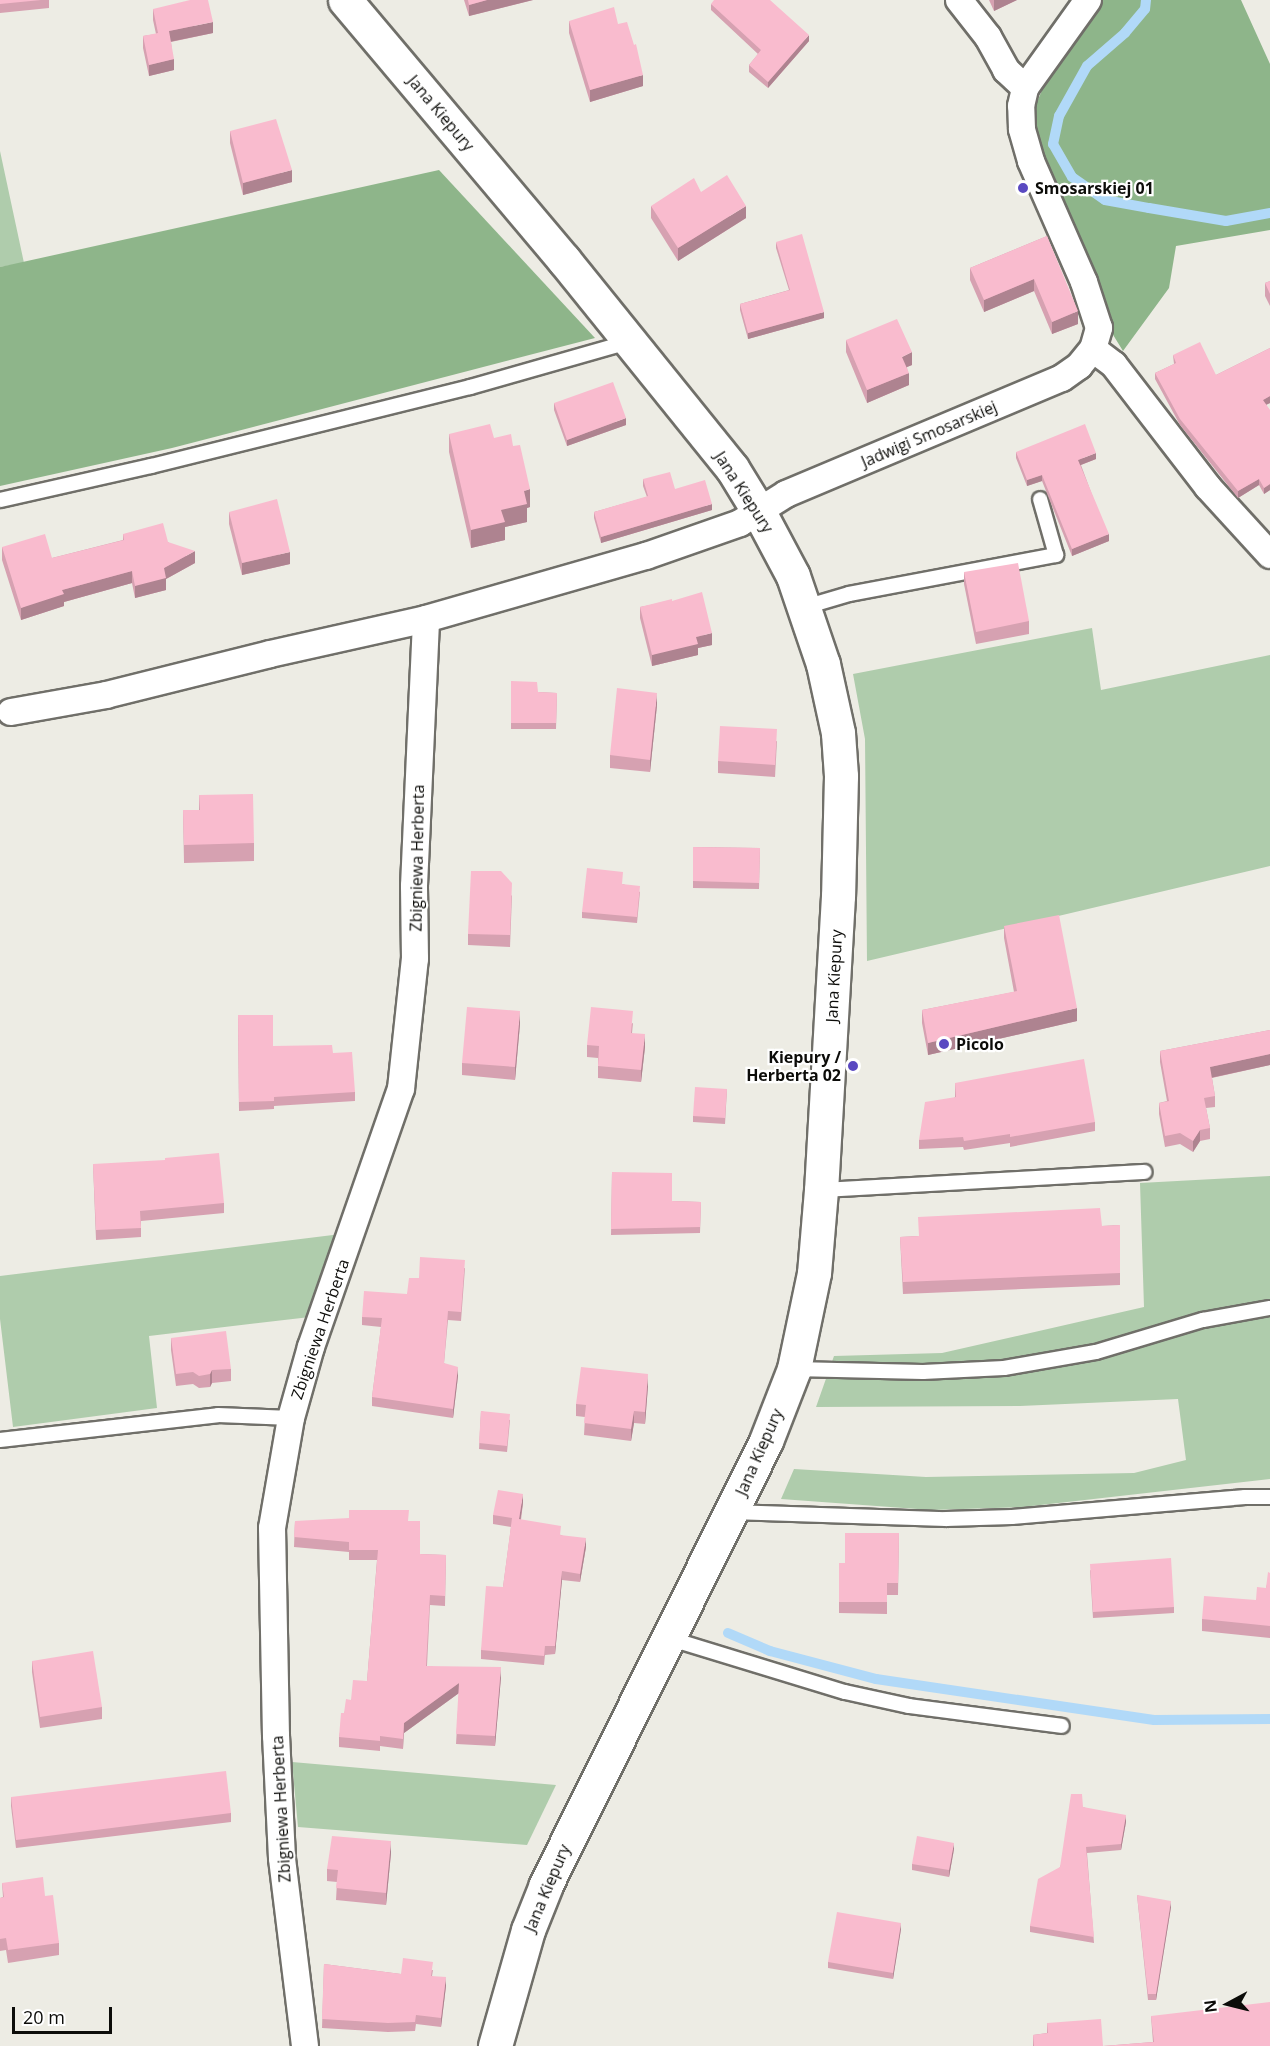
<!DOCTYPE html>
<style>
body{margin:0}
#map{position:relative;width:1270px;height:2046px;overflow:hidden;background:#edece4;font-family:"Open Sans",sans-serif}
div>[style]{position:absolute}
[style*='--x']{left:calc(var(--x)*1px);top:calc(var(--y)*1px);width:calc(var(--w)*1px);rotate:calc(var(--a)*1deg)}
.green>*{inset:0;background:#afccac}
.forest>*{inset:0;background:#8eb58a}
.stream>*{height:10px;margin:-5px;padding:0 5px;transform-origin:5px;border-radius:5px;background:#b1d9f8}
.roads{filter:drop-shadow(2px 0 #706f69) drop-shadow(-2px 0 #706f69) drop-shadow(0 2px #706f69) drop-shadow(0 -2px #706f69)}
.service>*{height:14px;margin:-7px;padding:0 7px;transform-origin:7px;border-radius:7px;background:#fff}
.minor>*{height:26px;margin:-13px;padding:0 13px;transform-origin:13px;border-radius:13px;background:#fff}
.tertiary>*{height:33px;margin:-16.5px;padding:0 16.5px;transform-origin:16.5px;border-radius:16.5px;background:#fff}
.wall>*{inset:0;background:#d6a1b1}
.shaded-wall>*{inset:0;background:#ae8390}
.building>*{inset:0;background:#f9bbce}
.dots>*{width:16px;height:16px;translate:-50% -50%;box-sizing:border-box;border:3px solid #fff;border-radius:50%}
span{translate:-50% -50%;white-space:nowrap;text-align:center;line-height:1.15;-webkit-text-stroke:4.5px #fff;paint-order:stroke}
.street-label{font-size:16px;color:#0c0c09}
.poi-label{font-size:16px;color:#0c0c09;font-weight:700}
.left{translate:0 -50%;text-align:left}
.right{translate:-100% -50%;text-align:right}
.north{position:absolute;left:1198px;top:1974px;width:60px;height:60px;-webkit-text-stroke:4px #fff;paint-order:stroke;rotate:263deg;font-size:16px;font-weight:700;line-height:24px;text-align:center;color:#0c0c09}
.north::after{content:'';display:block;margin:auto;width:21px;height:27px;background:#0c0c09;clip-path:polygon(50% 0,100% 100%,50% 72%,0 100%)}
.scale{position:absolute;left:12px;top:2007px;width:100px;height:27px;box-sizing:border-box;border:3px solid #0c0c09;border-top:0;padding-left:8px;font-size:18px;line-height:21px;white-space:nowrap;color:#0c0c09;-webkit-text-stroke:4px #fff;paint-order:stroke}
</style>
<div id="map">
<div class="green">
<div style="clip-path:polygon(0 151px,24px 263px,0 267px)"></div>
<div style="clip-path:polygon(1092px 628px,1101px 690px,1270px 655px,1270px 866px,867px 961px,865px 739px,853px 674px)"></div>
<div style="clip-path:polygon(1270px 1176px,1270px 1479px,1023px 1507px,931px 1510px,781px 1499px,794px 1469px,926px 1477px,1134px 1473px,1186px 1460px,1178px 1399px,1020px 1406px,816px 1407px,834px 1356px,942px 1353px,1144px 1307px,1140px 1183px)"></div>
<div style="clip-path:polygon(341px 1234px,310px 1317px,149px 1336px,157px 1408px,13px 1427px,0 1319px,0 1276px)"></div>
<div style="clip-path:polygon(292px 1762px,556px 1785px,527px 1845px,298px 1827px)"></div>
</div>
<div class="forest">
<div style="clip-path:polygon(1097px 0,1241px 0,1270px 64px,1270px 230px,1176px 246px,1169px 288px,1123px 351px,1107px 325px,1038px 154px,1034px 109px,1048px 76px)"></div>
<div style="clip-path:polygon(439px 170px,595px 338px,172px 448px,0 486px,0 267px)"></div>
</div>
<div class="stream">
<div style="--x:1146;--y:0;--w:9;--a:96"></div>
<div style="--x:1145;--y:9;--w:31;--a:130"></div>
<div style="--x:1125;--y:33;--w:50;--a:139"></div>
<div style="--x:1087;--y:66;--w:57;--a:119.2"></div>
<div style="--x:1059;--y:116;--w:29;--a:102"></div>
<div style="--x:1053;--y:144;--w:38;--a:60"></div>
<div style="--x:1072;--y:177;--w:40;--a:34.9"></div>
<div style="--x:1105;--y:200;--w:45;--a:10.3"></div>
<div style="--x:1149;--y:208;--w:78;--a:9.6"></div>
<div style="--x:1226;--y:221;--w:45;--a:-10.3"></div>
<div style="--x:728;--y:1633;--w:46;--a:23.2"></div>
<div style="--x:770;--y:1651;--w:110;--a:14.8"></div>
<div style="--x:876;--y:1679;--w:281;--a:8.4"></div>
<div style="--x:1154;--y:1720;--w:116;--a:-0.5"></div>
</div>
<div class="roads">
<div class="service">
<div style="--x:0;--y:500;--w:155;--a:-12.7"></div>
<div style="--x:151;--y:466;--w:329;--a:-13.9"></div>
<div style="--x:470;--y:387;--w:164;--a:-15.9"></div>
<div style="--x:805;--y:607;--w:46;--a:-16.5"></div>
<div style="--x:849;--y:594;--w:211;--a:-10.7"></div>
<div style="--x:1056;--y:555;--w:58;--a:-105.9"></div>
<div style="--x:821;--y:1190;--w:324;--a:-3.2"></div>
<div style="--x:794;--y:1369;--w:129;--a:1.3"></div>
<div style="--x:923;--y:1372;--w:81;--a:-2.8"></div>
<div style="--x:1004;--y:1368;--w:93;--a:-9.9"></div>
<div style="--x:1096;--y:1352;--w:112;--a:-16.7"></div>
<div style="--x:1203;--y:1320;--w:68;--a:-10.2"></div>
<div style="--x:0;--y:1440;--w:219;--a:-6.5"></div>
<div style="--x:218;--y:1415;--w:73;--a:2.4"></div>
<div style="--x:731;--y:1512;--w:215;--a:1.9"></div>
<div style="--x:946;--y:1519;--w:66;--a:-1.7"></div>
<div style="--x:1012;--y:1517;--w:234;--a:-4.9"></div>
<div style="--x:1245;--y:1497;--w:25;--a:0"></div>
<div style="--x:668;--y:1638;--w:185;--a:17"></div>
<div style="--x:845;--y:1692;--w:66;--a:12.3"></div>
<div style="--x:909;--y:1706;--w:154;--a:7.4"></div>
</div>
<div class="minor">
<div style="--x:959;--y:0;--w:47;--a:51.9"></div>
<div style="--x:988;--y:37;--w:38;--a:61"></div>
<div style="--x:1006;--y:70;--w:26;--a:43"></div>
<div style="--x:1093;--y:349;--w:26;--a:37"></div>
<div style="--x:1114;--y:365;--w:154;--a:52.4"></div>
<div style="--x:1208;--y:487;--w:92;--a:47.6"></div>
<div style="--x:11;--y:712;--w:97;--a:-10.1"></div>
<div style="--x:106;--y:695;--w:169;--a:-14"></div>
<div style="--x:270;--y:654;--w:160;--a:-12.6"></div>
<div style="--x:426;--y:619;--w:229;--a:-16"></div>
<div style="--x:646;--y:556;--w:100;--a:-19.3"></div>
<div style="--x:740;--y:523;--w:54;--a:-32.2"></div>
<div style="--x:786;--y:494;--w:299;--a:-22.8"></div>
<div style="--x:1062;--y:378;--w:21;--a:-35"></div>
<div style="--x:1079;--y:366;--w:22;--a:-51"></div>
<div style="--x:1093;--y:349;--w:22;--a:-74"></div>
<div style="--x:1099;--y:328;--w:48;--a:-108.1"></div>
<div style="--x:1084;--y:282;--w:132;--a:-113.7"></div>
<div style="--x:1031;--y:161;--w:33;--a:-106"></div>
<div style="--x:1022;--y:129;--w:23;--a:-92"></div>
<div style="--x:1021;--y:106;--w:18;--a:-77"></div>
<div style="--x:1025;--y:88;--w:108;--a:-54.4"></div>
<div style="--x:305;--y:2046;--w:189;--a:-97"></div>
<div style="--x:282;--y:1858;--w:122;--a:-92.8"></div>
<div style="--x:276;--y:1736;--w:208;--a:-91.1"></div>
<div style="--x:272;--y:1528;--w:112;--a:-80.2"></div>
<div style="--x:291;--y:1418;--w:74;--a:-74.3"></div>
<div style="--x:311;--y:1347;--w:273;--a:-70.8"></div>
<div style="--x:401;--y:1089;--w:131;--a:-83.9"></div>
<div style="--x:415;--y:959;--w:73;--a:-90.8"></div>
<div style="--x:414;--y:886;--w:267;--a:-87.4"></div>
</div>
<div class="tertiary">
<div style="--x:345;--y:0;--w:340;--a:49.9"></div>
<div style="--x:564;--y:260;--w:267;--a:51.1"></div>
<div style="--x:732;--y:468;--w:52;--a:58.5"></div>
<div style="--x:759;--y:512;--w:72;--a:62"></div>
<div style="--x:793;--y:576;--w:93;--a:71.2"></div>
<div style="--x:823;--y:664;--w:71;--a:77.7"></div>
<div style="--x:838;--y:733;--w:43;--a:86"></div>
<div style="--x:841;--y:776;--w:120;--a:91.4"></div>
<div style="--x:838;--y:896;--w:294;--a:93.3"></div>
<div style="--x:821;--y:1190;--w:83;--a:94.8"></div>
<div style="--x:814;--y:1273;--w:98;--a:101.8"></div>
<div style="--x:794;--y:1369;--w:77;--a:111.3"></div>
<div style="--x:766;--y:1441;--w:496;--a:116.4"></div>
<div style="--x:546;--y:1885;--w:48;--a:111.8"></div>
<div style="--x:528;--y:1930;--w:121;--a:105.9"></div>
</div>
</div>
<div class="wall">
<div style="clip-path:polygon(0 0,49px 0,49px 8px,0 13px)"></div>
<div style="clip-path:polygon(464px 0,533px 0,469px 16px)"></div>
<div style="clip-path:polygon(989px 0,1017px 0,994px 11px)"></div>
<div style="clip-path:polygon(711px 4px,809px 41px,768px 88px,749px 72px,749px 65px,758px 54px,711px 10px)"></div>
<div style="clip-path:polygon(153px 9px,213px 33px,171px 42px,174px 70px,149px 76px,143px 48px,143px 36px,156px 34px,153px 20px)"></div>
<div style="clip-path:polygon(569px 21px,618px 24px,643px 86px,590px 102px,569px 33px)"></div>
<div style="clip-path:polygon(230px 131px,292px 182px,243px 195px,230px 143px)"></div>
<div style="clip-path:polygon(651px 206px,746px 218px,678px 261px,651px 218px)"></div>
<div style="clip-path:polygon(1047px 236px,1078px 324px,1052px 334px,1034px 291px,984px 312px,970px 280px,970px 268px)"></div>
<div style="clip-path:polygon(776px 242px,824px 318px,748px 339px,740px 310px,740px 304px,789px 290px,776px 248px)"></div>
<div style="clip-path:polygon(1270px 281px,1270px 306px,1265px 296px,1265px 283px)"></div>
<div style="clip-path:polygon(846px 340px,912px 365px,907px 367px,909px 385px,867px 403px,846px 352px)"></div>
<div style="clip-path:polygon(1270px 348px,1270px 403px,1266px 405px,1270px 411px,1270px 490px,1264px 494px,1259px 485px,1238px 498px,1180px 425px,1155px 379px,1155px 373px,1174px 364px,1173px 355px,1216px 375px)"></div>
<div style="clip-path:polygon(554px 403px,626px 425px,567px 446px,554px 410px)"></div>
<div style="clip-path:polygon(449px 434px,494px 438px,513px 446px,530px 507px,527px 508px,527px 522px,505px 527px,505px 540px,471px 548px,449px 452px)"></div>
<div style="clip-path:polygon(1016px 452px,1096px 459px,1081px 465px,1109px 541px,1072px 556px,1042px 481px,1027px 486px,1016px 458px)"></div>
<div style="clip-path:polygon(643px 479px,675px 489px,712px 510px,601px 543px,594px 518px,594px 512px,647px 497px,643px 486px)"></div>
<div style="clip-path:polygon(229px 512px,290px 564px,242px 575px,229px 524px)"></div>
<div style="clip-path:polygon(123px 534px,168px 542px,195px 563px,166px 579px,166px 590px,135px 598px,132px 583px,64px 602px,64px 606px,21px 620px,2px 560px,2px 547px,52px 558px,123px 540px)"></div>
<div style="clip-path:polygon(964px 572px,1029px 621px,1029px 634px,976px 644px,964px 584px)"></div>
<div style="clip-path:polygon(672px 601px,712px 645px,698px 648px,698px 655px,652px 666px,640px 618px,640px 607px)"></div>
<div style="clip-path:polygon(511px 681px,538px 692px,557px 693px,556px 729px,511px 729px)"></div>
<div style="clip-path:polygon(657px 705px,650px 772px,610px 768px,610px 755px)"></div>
<div style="clip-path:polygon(777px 741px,775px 777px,718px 773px,718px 761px)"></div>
<div style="clip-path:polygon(199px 795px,254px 843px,254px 861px,184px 863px,183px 810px,199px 810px)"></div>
<div style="clip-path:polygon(693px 847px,760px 848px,759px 889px,693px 888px)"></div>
<div style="clip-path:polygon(623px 884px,640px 892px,637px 923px,582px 918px,582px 912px)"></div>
<div style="clip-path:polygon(512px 895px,510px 947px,468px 945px,468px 934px)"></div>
<div style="clip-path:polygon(1004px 926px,1077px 1021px,928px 1055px,922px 1023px,922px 1010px,1014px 992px,1004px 938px)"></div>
<div style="clip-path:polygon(238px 1015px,273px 1046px,333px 1053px,355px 1092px,355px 1101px,274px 1106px,274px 1109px,239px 1111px)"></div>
<div style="clip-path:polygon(633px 1023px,632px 1033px,645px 1047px,641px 1082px,598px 1078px,598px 1058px,587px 1057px,587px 1045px)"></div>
<div style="clip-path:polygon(520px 1024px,515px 1080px,462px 1075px,462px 1063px)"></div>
<div style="clip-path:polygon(1270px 1030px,1270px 1065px,1212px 1078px,1215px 1096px,1215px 1107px,1206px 1108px,1210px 1128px,1210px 1139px,1200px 1141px,1193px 1152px,1180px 1144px,1165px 1147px,1159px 1114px,1159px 1103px,1167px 1101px,1160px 1062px,1160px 1051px)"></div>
<div style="clip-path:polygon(955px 1083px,1095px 1122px,1095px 1131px,1010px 1147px,1010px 1143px,964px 1150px,963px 1147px,919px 1149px,919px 1140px,955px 1097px)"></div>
<div style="clip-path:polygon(727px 1089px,725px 1124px,693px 1122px,693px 1116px)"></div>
<div style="clip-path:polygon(93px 1164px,224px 1203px,224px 1213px,141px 1221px,141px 1237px,96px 1240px)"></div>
<div style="clip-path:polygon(612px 1172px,672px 1201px,701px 1202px,700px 1233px,611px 1235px)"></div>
<div style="clip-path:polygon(1120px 1225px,1120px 1285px,903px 1294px,900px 1237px)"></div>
<div style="clip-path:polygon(465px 1268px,461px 1321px,448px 1320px,444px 1363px,458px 1376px,453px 1418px,372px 1406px,372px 1397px,381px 1327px,362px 1325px,362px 1317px,407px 1294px,419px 1278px)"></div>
<div style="clip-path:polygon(171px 1338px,231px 1369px,231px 1381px,212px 1383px,210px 1387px,199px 1388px,193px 1384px,176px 1386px,171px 1350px)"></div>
<div style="clip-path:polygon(648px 1386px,645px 1424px,634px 1423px,631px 1441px,584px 1435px,585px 1417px,576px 1416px,576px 1404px)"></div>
<div style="clip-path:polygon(481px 1411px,510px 1420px,507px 1452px,479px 1449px)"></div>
<div style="clip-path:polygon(523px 1503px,521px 1520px,561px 1535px,586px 1547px,580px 1582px,562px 1580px,555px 1654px,545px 1655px,544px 1665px,481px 1659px,481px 1650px,503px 1587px,511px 1527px,493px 1524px,493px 1515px)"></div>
<div style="clip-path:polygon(295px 1521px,409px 1521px,420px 1554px,446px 1555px,445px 1606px,430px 1605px,427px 1666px,501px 1677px,495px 1746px,456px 1744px,459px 1693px,404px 1733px,403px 1749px,380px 1746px,380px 1751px,339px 1747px,339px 1737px,344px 1713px,351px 1700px,367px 1681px,377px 1560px,349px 1560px,349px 1552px,294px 1547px)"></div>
<div style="clip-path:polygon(899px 1533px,898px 1595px,887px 1595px,887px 1614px,839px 1613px,839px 1563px,845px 1563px)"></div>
<div style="clip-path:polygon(1090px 1570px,1174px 1607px,1174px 1613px,1093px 1618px)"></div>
<div style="clip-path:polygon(1270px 1573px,1270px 1638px,1202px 1631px,1202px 1619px,1256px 1600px,1266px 1588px)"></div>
<div style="clip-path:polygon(32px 1661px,102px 1707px,102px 1719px,40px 1728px,32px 1672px)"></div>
<div style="clip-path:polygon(11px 1797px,231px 1813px,231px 1822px,16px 1848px,11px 1806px)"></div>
<div style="clip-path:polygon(1083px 1807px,1126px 1822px,1121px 1850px,1087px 1853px,1094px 1943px,1030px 1932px,1030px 1926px,1060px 1867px)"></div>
<div style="clip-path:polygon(954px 1849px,949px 1877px,912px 1870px,912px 1864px)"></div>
<div style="clip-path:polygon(391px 1853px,386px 1905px,336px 1900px,337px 1882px,327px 1881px,327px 1869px)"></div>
<div style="clip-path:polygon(2px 1883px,45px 1896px,59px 1943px,59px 1955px,8px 1963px,6px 1950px,0 1951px,0 1898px,3px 1897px)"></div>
<div style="clip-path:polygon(1137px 1895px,1171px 1907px,1156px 2000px,1148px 2000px)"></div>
<div style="clip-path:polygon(901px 1929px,893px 1979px,828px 1968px,828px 1962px)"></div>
<div style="clip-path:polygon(324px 1964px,401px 1974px,433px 1970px,432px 1976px,446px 1986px,441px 2027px,416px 2024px,415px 2031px,388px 2032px,322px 2028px)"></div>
<div style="clip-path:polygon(1151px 2016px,1270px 2046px,1033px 2046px,1033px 2035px,1047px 2033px,1047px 2023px,1103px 2046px,1153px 2042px)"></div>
</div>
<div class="shaded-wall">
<div style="clip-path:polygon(487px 0,533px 0,469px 16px,469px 5px)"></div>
<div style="clip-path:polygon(994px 0,1017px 0,994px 11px)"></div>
<div style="clip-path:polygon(213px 22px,213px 33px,169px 42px,169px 31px)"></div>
<div style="clip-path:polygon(809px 35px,809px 41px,768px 88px,768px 82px)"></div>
<div style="clip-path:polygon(174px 59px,174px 70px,149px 76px,149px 65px)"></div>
<div style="clip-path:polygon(643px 75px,643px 86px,590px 102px,590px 90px)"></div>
<div style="clip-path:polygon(292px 170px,292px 182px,243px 195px,243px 183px)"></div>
<div style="clip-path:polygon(746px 206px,746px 218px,678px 261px,678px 248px)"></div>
<div style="clip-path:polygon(1034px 279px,1034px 291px,984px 312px,984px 300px)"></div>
<div style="clip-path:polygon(1078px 311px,1078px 324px,1052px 334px,1052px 322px)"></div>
<div style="clip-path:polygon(824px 312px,824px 318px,748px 339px,748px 333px)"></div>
<div style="clip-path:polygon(912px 352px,912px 365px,902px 369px,902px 357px)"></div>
<div style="clip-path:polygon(909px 373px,909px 385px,867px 403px,867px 390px)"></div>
<div style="clip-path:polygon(1270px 396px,1270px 403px,1263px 406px,1263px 400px)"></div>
<div style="clip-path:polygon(626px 418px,626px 425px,567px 446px,567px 440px)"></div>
<div style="clip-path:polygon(1096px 453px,1096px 459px,1078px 466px,1078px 460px)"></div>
<div style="clip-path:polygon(1042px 475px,1042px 481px,1027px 486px,1027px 480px)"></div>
<div style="clip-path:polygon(1259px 479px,1259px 485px,1238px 498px,1238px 491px)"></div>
<div style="clip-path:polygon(1270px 484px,1270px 490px,1264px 494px,1264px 488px)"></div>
<div style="clip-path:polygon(530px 489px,530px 507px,527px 508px,527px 522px,505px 527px,505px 540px,471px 548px,471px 530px,524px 491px)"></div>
<div style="clip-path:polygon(712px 504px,712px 510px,601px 543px,601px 537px)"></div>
<div style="clip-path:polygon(1109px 534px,1109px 541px,1072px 556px,1072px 549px)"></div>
<div style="clip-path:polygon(195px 551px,195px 563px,166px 579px,166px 590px,135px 598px,135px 586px,164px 568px)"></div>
<div style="clip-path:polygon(290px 552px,290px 564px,242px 575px,242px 563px)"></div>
<div style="clip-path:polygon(132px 571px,132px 583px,64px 602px,64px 606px,21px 620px,21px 608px,62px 590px)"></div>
<div style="clip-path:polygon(712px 633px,712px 645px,698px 648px,698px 655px,652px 666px,652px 655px,696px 637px)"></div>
<div style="clip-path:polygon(657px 693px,657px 705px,650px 772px,650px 760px)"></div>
<div style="clip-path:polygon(1077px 1008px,1077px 1021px,928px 1055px,928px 1043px)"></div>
<div style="clip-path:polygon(520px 1011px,520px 1024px,515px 1080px,515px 1067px)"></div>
<div style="clip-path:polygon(645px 1034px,645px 1047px,641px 1082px,641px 1070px)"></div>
<div style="clip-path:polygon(1270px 1054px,1270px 1065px,1210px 1078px,1210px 1067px)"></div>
<div style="clip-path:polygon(1200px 1130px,1200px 1141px,1193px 1152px,1193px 1141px)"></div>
<div style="clip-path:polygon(458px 1367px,458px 1376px,453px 1418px,453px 1409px)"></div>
<div style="clip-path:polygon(212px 1370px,212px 1383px,210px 1387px,210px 1374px)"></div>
<div style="clip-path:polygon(648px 1374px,648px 1386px,645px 1424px,645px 1412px)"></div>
<div style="clip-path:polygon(634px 1411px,634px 1423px,631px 1441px,631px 1429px)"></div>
<div style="clip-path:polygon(523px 1494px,523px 1503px,519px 1528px,519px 1519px)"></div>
<div style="clip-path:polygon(586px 1538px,586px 1547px,580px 1582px,580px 1574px)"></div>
<div style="clip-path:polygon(562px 1571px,562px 1580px,555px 1654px,555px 1646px)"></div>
<div style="clip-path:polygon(501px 1667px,501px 1677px,495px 1746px,495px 1736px)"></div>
<div style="clip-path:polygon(459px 1683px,459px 1693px,404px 1733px,403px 1749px,404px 1723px)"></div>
<div style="clip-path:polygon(1126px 1815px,1126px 1822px,1121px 1850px,1121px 1844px)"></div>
<div style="clip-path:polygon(391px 1841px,391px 1853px,386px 1905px,386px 1893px)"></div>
<div style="clip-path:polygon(954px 1843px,954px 1849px,949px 1877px,949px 1870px)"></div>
<div style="clip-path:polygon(1171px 1901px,1171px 1907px,1156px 2000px,1156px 1994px)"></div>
<div style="clip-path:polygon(901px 1923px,901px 1929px,893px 1979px,893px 1973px)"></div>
<div style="clip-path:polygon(446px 1977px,446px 1986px,441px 2027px,441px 2018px)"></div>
</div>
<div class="building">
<div style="clip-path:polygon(0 0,41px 0,0 4px)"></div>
<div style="clip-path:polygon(190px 0,208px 0,213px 22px,169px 31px,174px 59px,149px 65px,143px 36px,158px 33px,153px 9px)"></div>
<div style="clip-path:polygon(468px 0,487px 0,469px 5px)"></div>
<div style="clip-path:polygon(714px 0,770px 0,809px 35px,768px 82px,749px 65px,761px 50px,711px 4px)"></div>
<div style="clip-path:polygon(614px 7px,618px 24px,627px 22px,634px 45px,636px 44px,643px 75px,590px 90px,569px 21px)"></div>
<div style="clip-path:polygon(276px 119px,292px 170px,243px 183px,230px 131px)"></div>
<div style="clip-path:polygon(727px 175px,746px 206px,678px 248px,651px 206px,694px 178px,701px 192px)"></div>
<div style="clip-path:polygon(802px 234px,824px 312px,748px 333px,740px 304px,790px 290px,776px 242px)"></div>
<div style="clip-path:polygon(1047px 236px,1078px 311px,1052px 322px,1034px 279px,984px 300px,970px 268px)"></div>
<div style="clip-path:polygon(1270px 281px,1270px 294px,1265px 283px)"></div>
<div style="clip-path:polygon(897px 319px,912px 352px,902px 357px,909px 373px,867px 390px,846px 340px)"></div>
<div style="clip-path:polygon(1200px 342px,1216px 375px,1270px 348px,1270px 396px,1263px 400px,1270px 410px,1270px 484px,1264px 488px,1259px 479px,1238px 491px,1180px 419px,1155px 373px,1176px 363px,1173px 355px)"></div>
<div style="clip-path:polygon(613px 382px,626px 418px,567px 440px,554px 403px)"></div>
<div style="clip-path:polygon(490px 424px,494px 438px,511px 434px,513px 446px,520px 445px,530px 489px,524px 491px,527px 504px,501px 510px,505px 522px,471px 530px,449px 434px)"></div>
<div style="clip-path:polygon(1085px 424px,1096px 453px,1078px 460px,1109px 534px,1072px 549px,1042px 475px,1027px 480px,1016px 452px)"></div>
<div style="clip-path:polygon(670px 472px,675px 489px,705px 480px,712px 504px,601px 537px,594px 512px,648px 496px,643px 479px)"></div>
<div style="clip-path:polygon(277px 499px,290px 552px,242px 563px,229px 512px)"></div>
<div style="clip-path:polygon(163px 523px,168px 542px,195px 551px,164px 568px,166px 578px,135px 586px,132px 571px,62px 590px,64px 594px,21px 608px,2px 547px,45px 534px,52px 558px,124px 540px,123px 534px)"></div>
<div style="clip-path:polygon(1018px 563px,1029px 621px,976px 632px,964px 572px)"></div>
<div style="clip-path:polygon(702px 592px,712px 633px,696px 637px,698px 644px,652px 655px,640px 607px,672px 599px,672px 601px)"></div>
<div style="clip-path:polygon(511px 681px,537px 682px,538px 692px,557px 693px,556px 723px,511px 723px)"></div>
<div style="clip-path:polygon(617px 688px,657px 693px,650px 760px,610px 755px)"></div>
<div style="clip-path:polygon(720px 726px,777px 729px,775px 765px,718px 761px)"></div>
<div style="clip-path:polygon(253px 794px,254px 843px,184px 845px,183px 810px,200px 810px,199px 795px)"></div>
<div style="clip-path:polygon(693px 847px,760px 848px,759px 883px,693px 881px)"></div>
<div style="clip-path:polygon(587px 868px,623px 872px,622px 884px,640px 886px,637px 917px,582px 912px)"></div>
<div style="clip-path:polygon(471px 871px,501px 871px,512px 883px,510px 935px,468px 934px)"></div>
<div style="clip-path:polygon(1059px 915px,1077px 1008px,928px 1043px,922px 1010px,1017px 991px,1004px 926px)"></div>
<div style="clip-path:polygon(467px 1007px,520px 1011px,515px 1067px,462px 1063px)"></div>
<div style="clip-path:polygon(591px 1007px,633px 1011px,631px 1033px,645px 1034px,641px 1070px,598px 1066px,599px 1046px,587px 1045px)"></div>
<div style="clip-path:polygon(238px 1015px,273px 1015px,273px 1046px,332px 1045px,333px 1053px,352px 1052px,355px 1092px,274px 1097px,274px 1101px,239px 1102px)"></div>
<div style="clip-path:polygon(1270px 1030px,1270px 1054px,1210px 1067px,1215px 1096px,1204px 1098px,1210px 1128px,1200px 1130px,1193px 1141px,1180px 1133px,1165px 1136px,1159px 1103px,1169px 1101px,1160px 1051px)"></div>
<div style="clip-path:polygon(1084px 1059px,1095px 1122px,1010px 1137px,1010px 1134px,964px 1141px,963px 1137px,919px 1140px,925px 1102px,956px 1097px,955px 1083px)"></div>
<div style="clip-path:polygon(695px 1087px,727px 1089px,725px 1118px,693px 1116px)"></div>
<div style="clip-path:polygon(219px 1153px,224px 1203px,140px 1211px,141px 1228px,96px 1230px,93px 1164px,165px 1160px,165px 1158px)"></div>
<div style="clip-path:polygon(612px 1172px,672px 1173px,672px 1201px,701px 1202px,700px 1227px,611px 1229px)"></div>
<div style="clip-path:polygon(1100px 1208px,1102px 1226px,1120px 1225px,1120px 1273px,903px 1282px,900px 1237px,919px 1236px,918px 1217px)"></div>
<div style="clip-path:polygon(420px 1257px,465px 1260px,461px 1312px,448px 1311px,444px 1363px,458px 1367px,453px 1409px,372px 1397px,382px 1318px,362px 1317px,364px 1291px,407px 1294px,409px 1278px,419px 1278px)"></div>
<div style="clip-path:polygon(226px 1331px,231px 1369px,212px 1370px,210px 1374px,199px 1376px,193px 1372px,176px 1374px,171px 1338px)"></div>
<div style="clip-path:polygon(581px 1367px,648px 1374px,645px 1412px,634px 1411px,631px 1429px,584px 1423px,586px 1405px,576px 1404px)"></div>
<div style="clip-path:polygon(481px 1411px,510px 1414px,507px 1446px,479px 1443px)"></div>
<div style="clip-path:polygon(498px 1490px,523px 1494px,519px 1519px,561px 1526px,560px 1535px,586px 1538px,580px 1574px,562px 1571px,555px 1646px,545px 1646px,544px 1656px,481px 1650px,486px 1586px,503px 1587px,512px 1518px,493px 1515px)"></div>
<div style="clip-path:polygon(349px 1510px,409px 1510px,408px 1521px,420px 1521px,420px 1554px,446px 1555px,445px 1596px,430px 1595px,426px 1666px,501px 1667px,495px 1736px,456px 1734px,459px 1683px,404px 1723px,403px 1739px,380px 1736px,380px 1741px,339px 1737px,341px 1713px,344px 1713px,346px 1699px,351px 1700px,353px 1680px,367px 1681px,378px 1550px,349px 1550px,349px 1542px,294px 1537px,295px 1521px,349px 1518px)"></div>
<div style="clip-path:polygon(845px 1533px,899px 1533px,898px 1583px,887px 1583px,887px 1602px,839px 1602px,839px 1563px,845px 1563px)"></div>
<div style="clip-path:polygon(1171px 1558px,1174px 1607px,1093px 1612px,1090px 1564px)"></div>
<div style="clip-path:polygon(1268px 1572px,1270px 1573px,1270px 1626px,1202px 1619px,1204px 1596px,1256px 1600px,1257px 1587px,1266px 1588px)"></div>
<div style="clip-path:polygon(93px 1651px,102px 1707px,40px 1717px,32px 1661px)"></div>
<div style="clip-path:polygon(226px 1771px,231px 1813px,16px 1840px,11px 1797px)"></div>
<div style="clip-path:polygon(1071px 1794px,1082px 1794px,1083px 1807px,1126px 1815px,1121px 1844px,1086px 1847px,1094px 1937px,1030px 1926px,1038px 1879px,1060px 1867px)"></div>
<div style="clip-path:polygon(332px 1836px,391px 1841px,386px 1893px,336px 1888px,338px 1870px,327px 1869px)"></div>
<div style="clip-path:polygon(917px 1836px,954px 1843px,949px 1870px,912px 1864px)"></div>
<div style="clip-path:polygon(43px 1877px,45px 1896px,53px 1895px,59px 1943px,8px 1950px,6px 1938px,0 1939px,0 1898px,4px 1897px,2px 1883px)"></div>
<div style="clip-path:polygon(1137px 1895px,1171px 1901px,1156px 1994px,1148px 1994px)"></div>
<div style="clip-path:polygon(837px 1912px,901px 1923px,893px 1973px,828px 1962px)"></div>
<div style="clip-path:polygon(403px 1958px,433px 1962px,431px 1976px,446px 1977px,441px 2018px,416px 2015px,415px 2022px,388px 2023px,322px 2019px,324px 1964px,401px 1974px)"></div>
<div style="clip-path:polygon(1270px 2002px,1270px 2046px,1034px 2046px,1033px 2035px,1048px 2033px,1047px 2023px,1101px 2019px,1103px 2046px,1154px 2042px,1151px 2016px)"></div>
</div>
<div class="dots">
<div style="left:1023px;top:188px;background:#5a49c1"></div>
<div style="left:944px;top:1044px;background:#5a49c1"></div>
<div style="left:853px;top:1066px;background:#5a49c1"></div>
</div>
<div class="street-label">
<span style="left:441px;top:113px;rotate:50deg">Jana Kiepury</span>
<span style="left:929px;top:434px;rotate:-23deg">Jadwigi Smosarskiej</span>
<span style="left:744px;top:492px;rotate:57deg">Jana Kiepury</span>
<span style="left:417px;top:858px;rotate:-89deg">Zbigniewa Herberta</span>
<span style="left:834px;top:976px;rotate:-87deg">Jana Kiepury</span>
<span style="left:320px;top:1329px;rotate:-71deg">Zbigniewa Herberta</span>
<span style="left:759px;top:1452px;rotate:-66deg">Jana Kiepury</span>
<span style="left:281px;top:1809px;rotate:-93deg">Zbigniewa Herberta</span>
<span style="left:547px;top:1888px;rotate:-67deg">Jana Kiepury</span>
</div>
<div class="poi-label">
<span class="left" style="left:1035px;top:188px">Smosarskiej 01</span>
<span class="left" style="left:956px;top:1044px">Picolo</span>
<span class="right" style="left:841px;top:1066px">Kiepury /<br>Herberta 02</span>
</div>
<div class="north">N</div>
<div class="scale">20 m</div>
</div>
